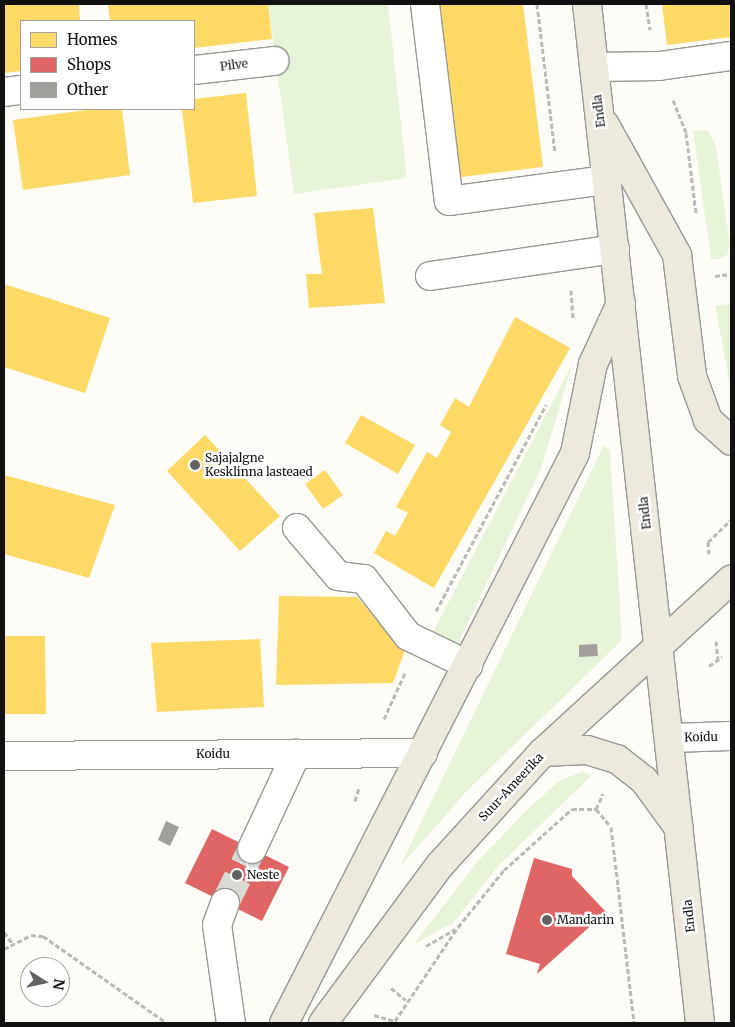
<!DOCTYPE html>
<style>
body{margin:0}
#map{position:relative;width:735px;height:1027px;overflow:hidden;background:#fdfcf7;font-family:Merriweather,serif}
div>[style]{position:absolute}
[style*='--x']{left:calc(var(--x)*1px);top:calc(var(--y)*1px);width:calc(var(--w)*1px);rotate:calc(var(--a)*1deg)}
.green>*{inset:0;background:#e7f3d7}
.homes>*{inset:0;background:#ffd966}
.shops>*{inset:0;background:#e06666}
.building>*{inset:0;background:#a19f9c}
.minor-tunnel>*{height:28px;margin-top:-14px;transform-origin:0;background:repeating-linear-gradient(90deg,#dad9d4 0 28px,transparent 0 42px)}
.path>*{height:3px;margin-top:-1.5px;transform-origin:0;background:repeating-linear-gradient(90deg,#b9b9b8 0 5px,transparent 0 7.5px)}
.roads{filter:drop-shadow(1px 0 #979795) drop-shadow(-1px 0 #979795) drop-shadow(0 1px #979795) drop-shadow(0 -1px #979795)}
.minor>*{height:28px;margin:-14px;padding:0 14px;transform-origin:14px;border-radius:14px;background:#fffffe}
.major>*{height:28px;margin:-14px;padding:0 14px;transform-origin:14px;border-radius:14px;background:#ede9dc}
.dots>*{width:14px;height:14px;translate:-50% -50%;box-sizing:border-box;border:2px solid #fff;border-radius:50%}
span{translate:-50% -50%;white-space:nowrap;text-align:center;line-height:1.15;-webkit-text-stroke:5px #fff;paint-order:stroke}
.street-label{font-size:12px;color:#111}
.poi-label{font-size:12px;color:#111}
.left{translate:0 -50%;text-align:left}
.frame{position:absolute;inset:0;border:5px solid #111;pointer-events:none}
.legend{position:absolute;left:20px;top:20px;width:175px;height:90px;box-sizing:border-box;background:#fff;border:1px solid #a0a0a0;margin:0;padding:6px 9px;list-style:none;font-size:15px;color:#111}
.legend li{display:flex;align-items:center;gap:10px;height:25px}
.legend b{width:25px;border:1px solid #a0a0a0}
.north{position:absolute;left:20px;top:957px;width:50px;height:50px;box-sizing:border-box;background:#fff;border:1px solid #a0a0a0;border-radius:50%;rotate:100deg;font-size:14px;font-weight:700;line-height:20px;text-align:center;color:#111}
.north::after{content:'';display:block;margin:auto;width:18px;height:22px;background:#646362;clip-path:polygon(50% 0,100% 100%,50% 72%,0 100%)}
</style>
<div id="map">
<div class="green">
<div style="clip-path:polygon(268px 4px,388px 4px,407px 178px,294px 194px)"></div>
<div style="clip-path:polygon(708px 130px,716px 146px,730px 246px,727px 255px,718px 259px,711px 259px,693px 131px)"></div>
<div style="clip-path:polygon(731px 304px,731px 389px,715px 306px)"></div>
<div style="clip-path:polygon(572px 365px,541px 469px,458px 643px,432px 634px)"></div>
<div style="clip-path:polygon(604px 445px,610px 450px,622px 640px,467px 791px,399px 868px)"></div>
<div style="clip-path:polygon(582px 772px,592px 775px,498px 866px,454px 922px,413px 945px,478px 861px,527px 810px,559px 781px)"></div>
</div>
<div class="homes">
<div style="clip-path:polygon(4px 4px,79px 4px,80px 21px,21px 21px,21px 71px,4px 73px)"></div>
<div style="clip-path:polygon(108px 4px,268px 4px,272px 39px,194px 48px,194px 21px,110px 21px)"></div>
<div style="clip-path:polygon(433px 4px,523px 4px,543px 167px,453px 178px)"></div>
<div style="clip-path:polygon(662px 4px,731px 4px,731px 37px,667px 45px)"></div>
<div style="clip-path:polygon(246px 93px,257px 196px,193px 203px,182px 109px,194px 109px,194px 99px)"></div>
<div style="clip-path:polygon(94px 109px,122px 109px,130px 175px,23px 190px,13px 120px)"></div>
<div style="clip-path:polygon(373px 208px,385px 303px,309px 308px,306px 274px,322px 274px,314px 213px)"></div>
<div style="clip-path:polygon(4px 284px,110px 318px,85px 393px,4px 367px)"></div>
<div style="clip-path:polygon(515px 317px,570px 348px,434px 588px,374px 553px,386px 531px,395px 536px,408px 513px,396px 507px,427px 452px,437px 458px,451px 432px,440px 425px,455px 398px,469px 407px)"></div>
<div style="clip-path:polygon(361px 415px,415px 445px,398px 474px,345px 443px)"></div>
<div style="clip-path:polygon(205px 435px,280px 516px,240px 551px,167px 471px)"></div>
<div style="clip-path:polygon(325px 470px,343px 495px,323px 509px,305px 484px)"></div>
<div style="clip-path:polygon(4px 475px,115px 505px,89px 578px,4px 554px)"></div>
<div style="clip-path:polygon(279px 596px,357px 597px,405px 650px,393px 683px,276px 685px)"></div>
<div style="clip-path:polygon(4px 636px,45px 636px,46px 714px,4px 714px)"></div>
<div style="clip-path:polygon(260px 639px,264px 707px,157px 712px,151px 643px)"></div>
</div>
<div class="shops">
<div style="clip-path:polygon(212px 829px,289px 867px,262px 921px,185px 883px)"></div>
<div style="clip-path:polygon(534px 858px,572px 869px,572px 876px,606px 912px,537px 974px,540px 964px,506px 954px)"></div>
</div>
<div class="building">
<div style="clip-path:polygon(597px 644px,598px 656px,579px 657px,579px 645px)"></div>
<div style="clip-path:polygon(166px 821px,179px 827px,170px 846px,158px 840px)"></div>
</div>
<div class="minor-tunnel">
<div style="--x:225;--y:903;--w:60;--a:-63.4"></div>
</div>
<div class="path">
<div style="--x:537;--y:4;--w:149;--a:83.1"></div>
<div style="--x:646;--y:4;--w:26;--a:81"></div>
<div style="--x:673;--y:100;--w:35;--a:68"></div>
<div style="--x:686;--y:133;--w:81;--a:82.9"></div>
<div style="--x:715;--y:276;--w:16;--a:-7"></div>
<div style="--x:571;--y:290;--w:29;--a:86"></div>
<div style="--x:709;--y:554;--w:12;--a:-95"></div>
<div style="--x:708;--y:542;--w:32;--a:-44"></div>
<div style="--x:436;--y:611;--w:234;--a:-61.9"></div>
<div style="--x:716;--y:641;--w:18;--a:84"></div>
<div style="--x:709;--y:666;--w:16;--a:-35"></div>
<div style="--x:384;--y:719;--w:51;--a:-65.5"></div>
<div style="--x:355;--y:801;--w:14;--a:-73"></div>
<div style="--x:596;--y:809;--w:23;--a:50"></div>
<div style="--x:611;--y:827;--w:197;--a:83.3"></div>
<div style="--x:4;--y:932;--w:15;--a:53"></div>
<div style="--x:426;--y:946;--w:34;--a:-30"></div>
<div style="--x:4;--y:949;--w:30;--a:-27"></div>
<div style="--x:31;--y:935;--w:12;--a:5"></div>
<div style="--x:43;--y:936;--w:151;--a:35.1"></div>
<div style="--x:391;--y:988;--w:19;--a:39"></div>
<div style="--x:374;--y:1015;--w:22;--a:16"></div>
<div style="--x:395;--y:1021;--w:113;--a:-56.2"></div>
<div style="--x:458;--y:927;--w:73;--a:-51.1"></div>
<div style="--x:504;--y:870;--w:91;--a:-41.9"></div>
<div style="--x:572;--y:809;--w:24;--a:0"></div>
<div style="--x:596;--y:809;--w:17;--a:-65"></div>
</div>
<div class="roads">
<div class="minor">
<div style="--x:425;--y:4;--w:198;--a:83.1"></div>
<div style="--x:449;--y:201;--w:159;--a:-7.6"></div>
<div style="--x:594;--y:67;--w:65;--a:-0.9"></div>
<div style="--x:659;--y:66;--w:73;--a:-7.9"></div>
<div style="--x:194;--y:70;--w:81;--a:-6.4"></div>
<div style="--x:4;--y:92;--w:17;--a:-7"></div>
<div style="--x:430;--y:276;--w:187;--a:-8.3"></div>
<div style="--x:297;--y:528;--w:63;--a:49.5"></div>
<div style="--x:338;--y:576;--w:26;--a:7"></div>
<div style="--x:364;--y:579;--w:72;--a:52.3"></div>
<div style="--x:408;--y:636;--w:67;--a:25.8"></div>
<div style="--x:671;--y:738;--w:60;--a:-1.9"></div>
<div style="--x:4;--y:756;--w:419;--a:-0.4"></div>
<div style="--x:252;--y:849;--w:105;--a:-65.1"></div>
<div style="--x:225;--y:903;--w:23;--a:110"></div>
<div style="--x:217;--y:925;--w:99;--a:81.9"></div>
</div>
<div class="major">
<div style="--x:587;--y:4;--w:1025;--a:83.67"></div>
<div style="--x:605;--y:125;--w:149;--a:61"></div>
<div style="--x:677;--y:255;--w:122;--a:82.9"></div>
<div style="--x:692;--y:376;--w:47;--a:70"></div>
<div style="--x:708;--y:420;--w:31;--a:42"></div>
<div style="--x:543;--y:752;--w:44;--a:-2.6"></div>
<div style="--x:587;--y:750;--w:31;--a:17"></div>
<div style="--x:617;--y:759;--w:34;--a:38"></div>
<div style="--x:644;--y:780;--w:59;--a:53.9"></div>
<div style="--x:284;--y:1023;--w:640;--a:-62.95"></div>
<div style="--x:575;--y:453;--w:91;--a:-78.6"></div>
<div style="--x:593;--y:364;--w:67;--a:-65.3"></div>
<div style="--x:323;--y:1023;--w:197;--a:-53.5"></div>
<div style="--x:440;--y:865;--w:153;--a:-47.7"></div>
<div style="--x:543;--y:752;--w:255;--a:-42.5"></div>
</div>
</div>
<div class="dots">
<div style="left:195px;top:465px;background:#646362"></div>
<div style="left:237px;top:875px;background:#646362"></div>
<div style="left:547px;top:920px;background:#646362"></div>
</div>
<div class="street-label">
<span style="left:234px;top:65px;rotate:-7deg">Pilve</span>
<span style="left:599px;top:111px;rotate:-97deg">Endla</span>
<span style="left:645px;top:513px;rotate:-96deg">Endla</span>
<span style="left:701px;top:737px;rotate:-1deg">Koidu</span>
<span style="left:213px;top:754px">Koidu</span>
<span style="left:511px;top:787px;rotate:-47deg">Suur-Ameerika</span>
<span style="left:689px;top:916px;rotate:-96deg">Endla</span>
</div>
<div class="poi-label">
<span class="left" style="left:205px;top:465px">Sajajalgne<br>Kesklinna lasteaed</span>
<span class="left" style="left:247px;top:875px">Neste</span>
<span class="left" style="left:557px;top:920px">Mandarin</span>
</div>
<div class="frame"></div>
<ul class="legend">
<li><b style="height:14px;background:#ffd966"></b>Homes</li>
<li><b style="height:14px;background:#e06666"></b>Shops</li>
<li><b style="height:14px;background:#a19f9c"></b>Other</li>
</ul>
<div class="north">N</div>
</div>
